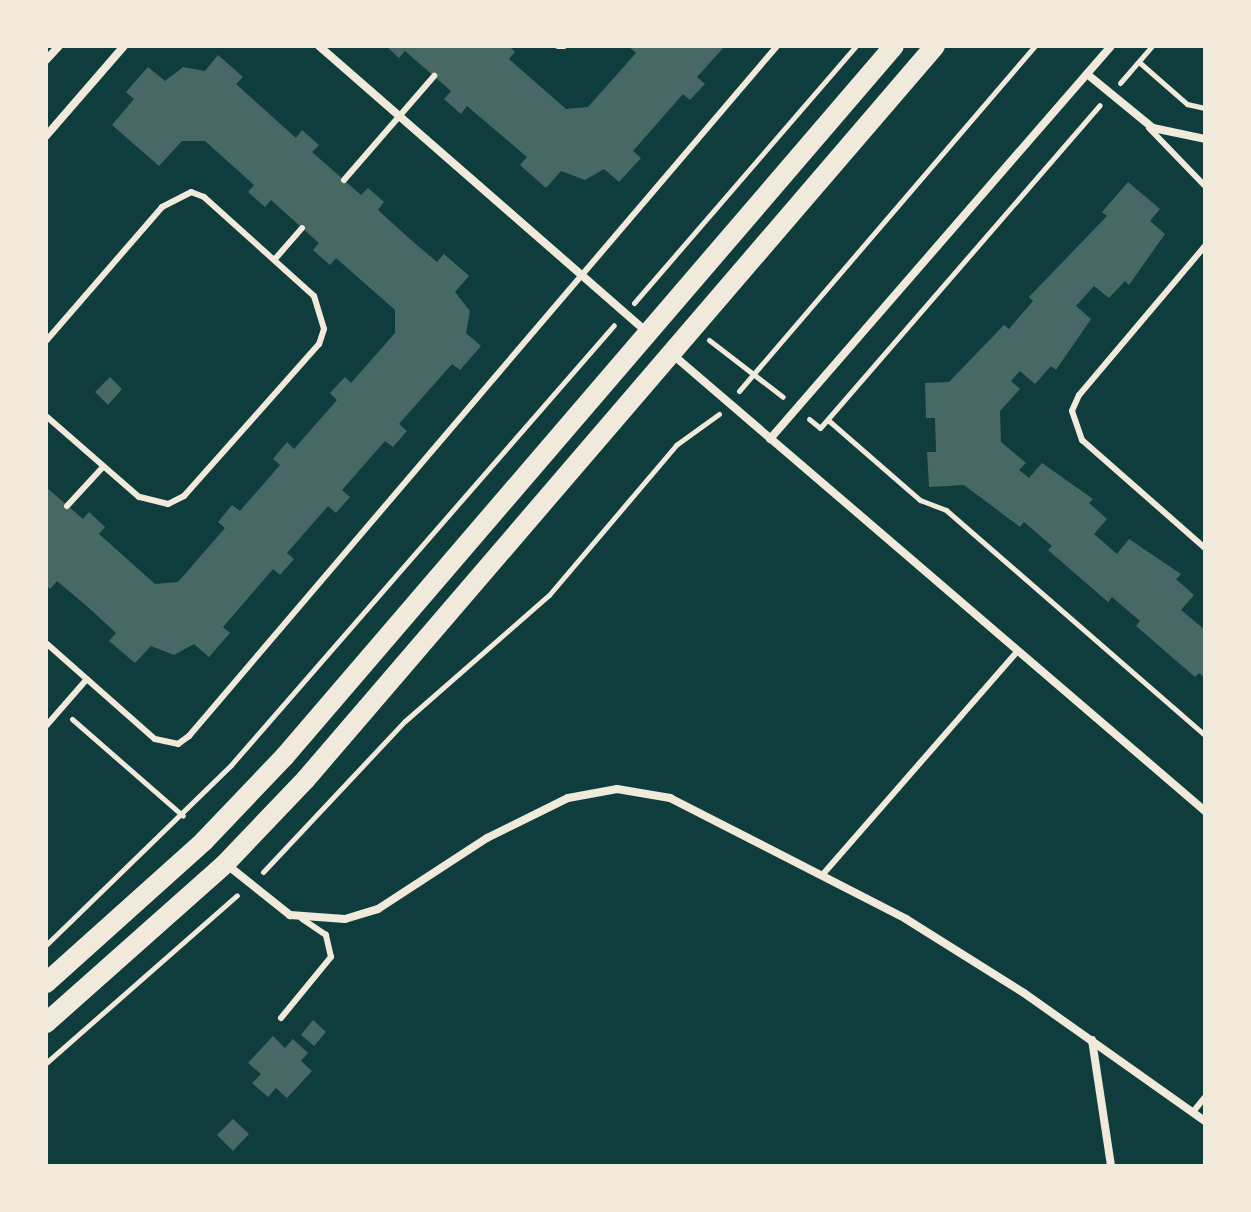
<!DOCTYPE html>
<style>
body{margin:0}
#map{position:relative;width:1251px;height:1212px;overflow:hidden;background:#0f3d3e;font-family:Raleway,sans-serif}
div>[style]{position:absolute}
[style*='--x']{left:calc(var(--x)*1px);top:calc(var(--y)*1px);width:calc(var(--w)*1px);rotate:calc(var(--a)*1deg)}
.building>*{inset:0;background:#486865}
.path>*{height:5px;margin:-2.5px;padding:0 2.5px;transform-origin:2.5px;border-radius:2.5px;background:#f1e9da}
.service>*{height:6px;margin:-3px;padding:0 3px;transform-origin:3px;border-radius:3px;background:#f1e9da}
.minor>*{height:8px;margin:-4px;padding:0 4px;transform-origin:4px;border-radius:4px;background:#f1e9da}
.primary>*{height:20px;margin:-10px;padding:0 10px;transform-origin:10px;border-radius:10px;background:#f1e9da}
span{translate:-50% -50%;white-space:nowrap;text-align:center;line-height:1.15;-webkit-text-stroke:7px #f1e9da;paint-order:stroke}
.frame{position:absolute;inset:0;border:48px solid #f1e9da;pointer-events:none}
</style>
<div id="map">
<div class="building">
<div style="clip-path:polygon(386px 46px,509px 46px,515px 52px,509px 59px,566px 109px,588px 107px,636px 53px,628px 46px,725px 46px,697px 77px,705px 84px,690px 100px,683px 94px,633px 151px,641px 158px,619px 182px,604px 169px,585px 180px,561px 171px,546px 188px,520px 165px,527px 157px,467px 106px,461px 114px,444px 99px,451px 91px,405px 51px,399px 58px)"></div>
<div style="clip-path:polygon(218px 55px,243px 77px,236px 84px,296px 138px,302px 130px,319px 145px,312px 152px,361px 195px,368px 188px,384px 202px,378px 210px,411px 240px,437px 262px,444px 254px,469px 276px,455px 292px,470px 311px,466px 333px,481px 346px,460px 370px,452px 364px,399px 424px,407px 431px,393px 447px,385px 441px,342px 490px,350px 497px,336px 513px,328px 506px,287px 553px,294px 559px,280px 575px,273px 569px,223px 627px,230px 633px,209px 657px,194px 644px,174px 655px,151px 646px,135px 663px,109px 641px,116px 633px,89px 608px,57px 581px,50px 589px,46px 585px,46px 487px,83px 519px,89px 512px,105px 527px,99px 534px,155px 584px,178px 582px,225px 528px,218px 522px,232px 505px,240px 511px,280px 465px,273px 459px,287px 442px,294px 449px,337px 400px,330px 393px,345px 377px,351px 383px,395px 333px,395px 310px,336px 258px,330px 265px,313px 250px,319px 243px,271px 200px,265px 207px,248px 192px,254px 185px,205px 141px,182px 141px,159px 166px,112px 125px,134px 99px,126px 92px,148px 67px,165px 81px,183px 67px,205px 71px)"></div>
<div style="clip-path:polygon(1128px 182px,1160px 209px,1150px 221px,1165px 234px,1129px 285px,1125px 281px,1109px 298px,1094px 286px,1076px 306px,1091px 319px,1056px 370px,1051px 366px,1035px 384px,1020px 371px,1011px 381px,1020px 389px,1000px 411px,1001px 442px,1026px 463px,1019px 470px,1029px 478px,1042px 463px,1093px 499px,1089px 503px,1107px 519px,1094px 534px,1117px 554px,1129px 539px,1181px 574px,1176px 579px,1194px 595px,1181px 610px,1205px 630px,1205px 678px,1199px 673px,1195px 677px,1136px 626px,1140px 621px,1112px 597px,1108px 602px,1048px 550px,1052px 546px,1024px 522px,1020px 527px,964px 485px,929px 487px,927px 452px,936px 452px,935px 418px,926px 418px,925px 383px,949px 382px,1004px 325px,1009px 329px,1033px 301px,1029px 297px,1107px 216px,1102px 212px)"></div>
<div style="clip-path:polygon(110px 377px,122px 389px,108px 405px,95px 392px)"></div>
<div style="clip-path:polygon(313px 1020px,326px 1032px,314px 1046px,301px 1035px)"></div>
<div style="clip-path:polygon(273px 1036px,285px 1048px,293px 1039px,308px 1053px,301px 1061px,312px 1071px,287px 1098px,276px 1088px,268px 1097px,252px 1083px,261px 1074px,248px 1063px)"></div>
<div style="clip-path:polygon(233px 1119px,249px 1134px,233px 1151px,217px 1135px)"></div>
</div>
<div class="path">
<div style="--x:1139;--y:62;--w:64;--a:41.2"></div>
<div style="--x:1187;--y:104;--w:18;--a:13"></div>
<div style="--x:1120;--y:83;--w:49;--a:-49.1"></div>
<div style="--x:634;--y:303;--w:340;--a:-49.2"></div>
<div style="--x:709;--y:340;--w:93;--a:37.6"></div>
<div style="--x:739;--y:391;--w:455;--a:-49.4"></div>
<div style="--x:809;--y:419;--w:14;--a:39"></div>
<div style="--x:820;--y:428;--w:427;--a:-49.1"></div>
<div style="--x:828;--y:420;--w:122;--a:41"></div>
<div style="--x:920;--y:500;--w:28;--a:21"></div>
<div style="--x:946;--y:510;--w:343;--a:41"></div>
<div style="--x:72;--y:719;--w:147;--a:41.1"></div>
<div style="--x:263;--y:872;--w:207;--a:-46.8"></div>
<div style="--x:405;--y:721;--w:191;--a:-41.2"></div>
<div style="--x:549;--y:595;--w:197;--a:-49.7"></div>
<div style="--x:676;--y:445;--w:53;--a:-35.8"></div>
<div style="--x:46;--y:945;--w:258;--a:-44.2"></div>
<div style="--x:231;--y:765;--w:583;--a:-48.96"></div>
<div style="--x:46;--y:1063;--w:254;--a:-41.3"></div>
</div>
<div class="service">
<div style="--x:558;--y:46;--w:6;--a:0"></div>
<div style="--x:1149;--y:128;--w:81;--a:46"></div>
<div style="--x:344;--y:180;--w:138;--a:-49.1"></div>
<div style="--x:1205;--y:246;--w:195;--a:130.2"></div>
<div style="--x:1079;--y:395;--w:17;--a:114"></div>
<div style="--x:1072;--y:411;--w:31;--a:71"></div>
<div style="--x:1082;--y:440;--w:164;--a:41.3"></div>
<div style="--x:275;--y:259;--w:41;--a:-48.9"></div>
<div style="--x:46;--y:341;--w:177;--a:-49.1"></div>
<div style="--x:162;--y:207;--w:33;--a:-27"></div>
<div style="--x:191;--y:192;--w:14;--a:21"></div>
<div style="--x:204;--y:197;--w:148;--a:42"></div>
<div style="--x:314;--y:296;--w:34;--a:73"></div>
<div style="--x:324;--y:329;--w:16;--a:108"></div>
<div style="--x:319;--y:344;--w:203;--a:131.6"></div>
<div style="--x:184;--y:496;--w:18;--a:153"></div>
<div style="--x:168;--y:504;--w:30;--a:-166"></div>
<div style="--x:139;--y:497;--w:123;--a:-138.9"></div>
<div style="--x:67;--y:506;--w:53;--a:-47.3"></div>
<div style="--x:46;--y:643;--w:145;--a:41.4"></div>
<div style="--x:155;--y:739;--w:24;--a:12"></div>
<div style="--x:178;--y:744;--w:14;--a:-36"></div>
<div style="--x:189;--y:736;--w:907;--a:-49.56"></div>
<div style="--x:46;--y:726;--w:62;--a:-48.9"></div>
<div style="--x:824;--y:873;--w:293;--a:-48.9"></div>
<div style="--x:281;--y:1018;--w:79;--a:-50.7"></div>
<div style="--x:331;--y:957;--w:23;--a:-103"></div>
<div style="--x:326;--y:935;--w:29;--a:-146"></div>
<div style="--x:1193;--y:1112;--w:19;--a:-51"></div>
</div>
<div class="minor">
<div style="--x:319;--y:46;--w:435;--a:41.1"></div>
<div style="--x:46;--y:60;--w:19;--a:-47"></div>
<div style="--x:1087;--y:74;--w:85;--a:39.3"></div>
<div style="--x:1153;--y:128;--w:53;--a:11.9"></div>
<div style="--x:46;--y:136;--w:119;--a:-49.1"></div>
<div style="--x:672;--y:354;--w:702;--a:40.61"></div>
<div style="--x:770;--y:439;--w:520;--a:-49.05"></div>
<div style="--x:226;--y:864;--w:82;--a:38.6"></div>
<div style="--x:290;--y:915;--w:55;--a:4.2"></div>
<div style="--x:345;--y:919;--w:34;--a:-17"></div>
<div style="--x:378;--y:909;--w:130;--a:-33.1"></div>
<div style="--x:487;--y:838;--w:90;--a:-26.3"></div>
<div style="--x:568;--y:798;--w:50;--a:-10.4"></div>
<div style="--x:617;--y:789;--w:54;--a:9.6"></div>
<div style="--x:670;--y:798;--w:265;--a:27.1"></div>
<div style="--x:906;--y:919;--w:139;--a:32.1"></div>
<div style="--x:1024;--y:993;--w:222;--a:35.3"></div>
<div style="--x:1092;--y:1040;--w:127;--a:81.4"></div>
</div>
<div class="primary">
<div style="--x:46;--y:983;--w:212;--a:-41.9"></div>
<div style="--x:204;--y:841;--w:117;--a:-46.4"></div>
<div style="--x:285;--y:756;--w:935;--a:-49.38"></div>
<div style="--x:46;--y:1023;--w:239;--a:-41.6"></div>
<div style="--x:225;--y:864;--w:117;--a:-46.4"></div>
<div style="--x:306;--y:779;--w:966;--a:-49.37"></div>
</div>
<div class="frame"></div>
</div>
